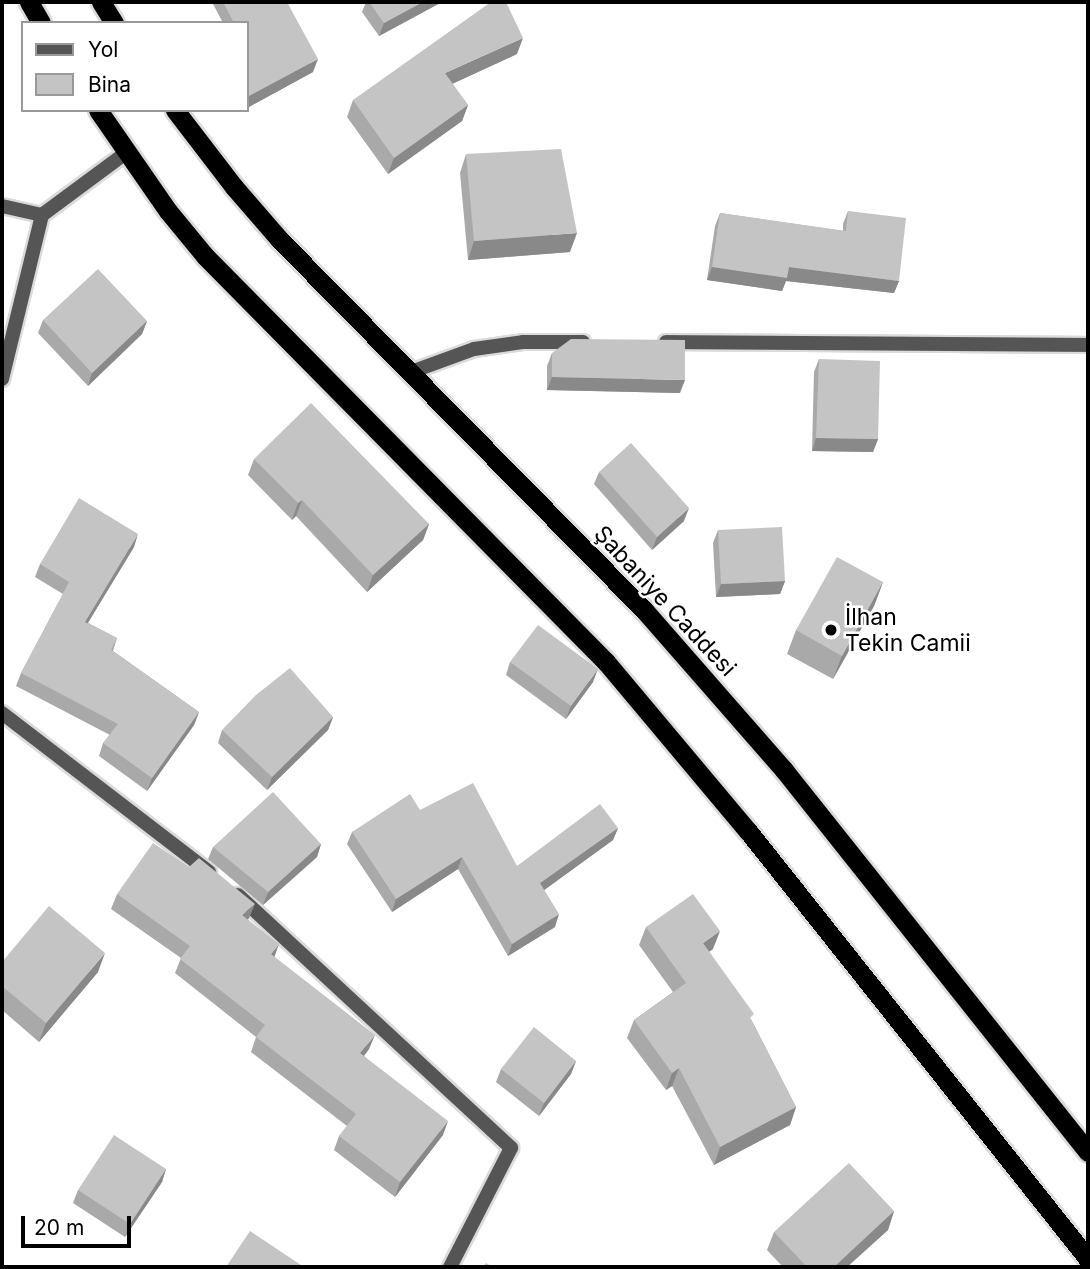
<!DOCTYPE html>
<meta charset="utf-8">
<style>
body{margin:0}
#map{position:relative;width:1090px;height:1269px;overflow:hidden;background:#fff;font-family:Inter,sans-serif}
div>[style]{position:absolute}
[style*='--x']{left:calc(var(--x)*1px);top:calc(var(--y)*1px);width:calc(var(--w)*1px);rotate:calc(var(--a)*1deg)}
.roads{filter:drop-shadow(2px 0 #dbdbdb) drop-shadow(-2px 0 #dbdbdb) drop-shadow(0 2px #dbdbdb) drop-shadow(0 -2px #dbdbdb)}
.service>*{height:14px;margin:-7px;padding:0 7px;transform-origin:7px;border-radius:7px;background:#555}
.minor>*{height:14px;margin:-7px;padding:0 7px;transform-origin:7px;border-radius:7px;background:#555}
.tertiary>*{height:14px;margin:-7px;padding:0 7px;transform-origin:7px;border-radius:7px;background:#555}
.trunk>*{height:19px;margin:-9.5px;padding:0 9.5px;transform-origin:9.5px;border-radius:9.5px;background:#000}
.wall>*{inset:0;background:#a9a9a9}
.shaded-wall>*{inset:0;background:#898989}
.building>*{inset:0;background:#c4c4c4}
.dots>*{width:19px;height:19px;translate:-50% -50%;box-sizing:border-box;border:4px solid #fff;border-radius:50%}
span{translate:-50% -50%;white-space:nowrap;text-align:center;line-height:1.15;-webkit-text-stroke:5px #fff;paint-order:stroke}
.street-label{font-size:23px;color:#000}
.poi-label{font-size:23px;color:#000}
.left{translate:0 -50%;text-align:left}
.frame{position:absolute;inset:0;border:4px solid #000;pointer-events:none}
.legend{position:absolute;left:21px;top:21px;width:228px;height:91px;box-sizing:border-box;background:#fff;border:2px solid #999;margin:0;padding:9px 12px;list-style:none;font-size:21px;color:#000}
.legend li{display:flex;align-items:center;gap:14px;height:35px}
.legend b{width:35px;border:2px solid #999}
.scale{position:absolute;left:21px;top:1216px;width:110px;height:32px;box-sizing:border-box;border:4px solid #000;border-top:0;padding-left:9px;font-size:21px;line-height:24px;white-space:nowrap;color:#000;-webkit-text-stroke:5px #fff;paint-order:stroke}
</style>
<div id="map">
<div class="roads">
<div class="service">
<div style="--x:2;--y:206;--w:41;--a:12.7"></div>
<div style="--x:2;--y:713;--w:261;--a:37.5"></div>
<div style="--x:238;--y:895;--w:372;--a:42.8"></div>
<div style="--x:511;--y:1148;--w:134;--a:117.1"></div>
</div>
<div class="minor">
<div style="--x:2;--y:379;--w:169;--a:-76.3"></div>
<div style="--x:42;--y:215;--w:106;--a:-36.5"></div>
</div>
<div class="tertiary">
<div style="--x:666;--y:342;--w:422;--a:0.4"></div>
<div style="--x:411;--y:372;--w:67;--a:-20.1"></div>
<div style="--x:474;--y:349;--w:49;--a:-8.1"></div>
<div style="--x:523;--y:342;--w:60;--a:0"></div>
</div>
<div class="trunk">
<div style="--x:29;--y:2;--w:24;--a:60"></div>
<div style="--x:101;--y:2;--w:25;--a:58"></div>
<div style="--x:98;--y:110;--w:123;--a:55.3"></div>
<div style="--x:168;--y:211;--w:58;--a:50.6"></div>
<div style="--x:205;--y:256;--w:571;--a:45.35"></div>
<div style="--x:606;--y:662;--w:221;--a:50"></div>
<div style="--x:748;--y:831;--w:547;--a:51.54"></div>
<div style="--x:175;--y:110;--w:97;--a:52.5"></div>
<div style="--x:234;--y:187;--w:69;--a:49.1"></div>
<div style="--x:279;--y:239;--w:520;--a:45.47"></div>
<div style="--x:644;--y:610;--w:213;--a:48.8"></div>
<div style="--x:784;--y:770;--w:488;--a:51.5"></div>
</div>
</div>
<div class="wall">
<div style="clip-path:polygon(212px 2px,287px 2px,313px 72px,247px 108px,247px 23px,223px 23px)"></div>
<div style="clip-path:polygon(366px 2px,442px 2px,379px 36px,362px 12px)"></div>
<div style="clip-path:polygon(517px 54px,452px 84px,468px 105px,462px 121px,388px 174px,347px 117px,353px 100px)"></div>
<div style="clip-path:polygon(466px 154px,570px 252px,468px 260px,460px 173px)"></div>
<div style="clip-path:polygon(848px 211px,899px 281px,894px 293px,786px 281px,782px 291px,707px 280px,715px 226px,720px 213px,843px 231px,843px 224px)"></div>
<div style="clip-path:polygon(43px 320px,147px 321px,142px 334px,88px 386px,38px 333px)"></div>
<div style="clip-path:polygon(552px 353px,680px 393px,547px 390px,547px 366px)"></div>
<div style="clip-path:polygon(819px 359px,878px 439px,873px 452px,812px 451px,814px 372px)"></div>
<div style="clip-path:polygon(254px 459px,429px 524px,423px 540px,367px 592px,296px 516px,292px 520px,248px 475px)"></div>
<div style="clip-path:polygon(599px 472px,684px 521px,652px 550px,594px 484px)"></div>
<div style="clip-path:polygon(718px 530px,785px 581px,780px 594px,716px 597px,713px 543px)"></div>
<div style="clip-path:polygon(134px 547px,88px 623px,117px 638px,113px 651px,199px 712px,194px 725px,147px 791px,99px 756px,103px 743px,110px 735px,16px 686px,21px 673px,63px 594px,35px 577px,40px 564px)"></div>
<div style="clip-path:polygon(883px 582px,874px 606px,833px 679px,787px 654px,796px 630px)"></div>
<div style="clip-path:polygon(510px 662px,593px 682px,566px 719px,506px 675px)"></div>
<div style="clip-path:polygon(333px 717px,328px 730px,267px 790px,218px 743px,222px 730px)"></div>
<div style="clip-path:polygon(420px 810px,517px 866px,618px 828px,613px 840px,544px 890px,555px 927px,508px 956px,458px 869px,392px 912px,347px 844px,352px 832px)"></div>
<div style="clip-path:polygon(321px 844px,317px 857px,263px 905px,208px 859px,213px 847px)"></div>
<div style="clip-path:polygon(117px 894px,249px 918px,248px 919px,274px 957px,369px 1049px,364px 1056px,443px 1135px,395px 1197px,334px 1150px,339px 1136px,347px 1126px,251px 1052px,256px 1037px,175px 973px,181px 958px,111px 909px)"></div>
<div style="clip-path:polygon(646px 927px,713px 949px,709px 952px,752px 1021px,796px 1107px,790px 1125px,714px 1165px,672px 1086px,666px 1090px,627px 1038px,634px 1020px,673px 992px,639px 945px)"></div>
<div style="clip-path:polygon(2px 962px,98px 972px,39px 1042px,2px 1010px)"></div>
<div style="clip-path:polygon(576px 1061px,571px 1074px,539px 1116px,496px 1082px,501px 1069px)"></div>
<div style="clip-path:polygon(166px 1169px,162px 1182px,125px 1237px,73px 1203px,78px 1190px)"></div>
<div style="clip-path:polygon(894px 1211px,888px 1230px,847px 1267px,783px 1267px,767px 1250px,774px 1232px)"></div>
</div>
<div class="shaded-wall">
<div style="clip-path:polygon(423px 2px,442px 2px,379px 36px,384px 23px)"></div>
<div style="clip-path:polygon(523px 38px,517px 54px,439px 90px,445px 73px)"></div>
<div style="clip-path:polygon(318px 59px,313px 72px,247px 108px,247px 97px)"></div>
<div style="clip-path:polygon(468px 105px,462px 121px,388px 174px,394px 158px)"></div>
<div style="clip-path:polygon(577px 233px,570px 252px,468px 260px,474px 241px)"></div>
<div style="clip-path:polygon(712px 267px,789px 267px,899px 281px,894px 293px,786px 281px,782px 291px,707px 280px)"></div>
<div style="clip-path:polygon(147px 321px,142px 334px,88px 386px,92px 373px)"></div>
<div style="clip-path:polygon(552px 377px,685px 380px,680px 393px,547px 390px)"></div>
<div style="clip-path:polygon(816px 438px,878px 439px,873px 452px,812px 451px)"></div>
<div style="clip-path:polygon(302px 500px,296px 516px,292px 520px,298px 503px)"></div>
<div style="clip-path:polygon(689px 508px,684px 521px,652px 550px,657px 537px)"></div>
<div style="clip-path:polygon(429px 524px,423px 540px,367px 592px,373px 575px)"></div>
<div style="clip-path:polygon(138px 534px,134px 547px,81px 634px,85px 622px)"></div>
<div style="clip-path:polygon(785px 581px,780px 594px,716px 597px,721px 584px)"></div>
<div style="clip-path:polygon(883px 582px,874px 606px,833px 679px,842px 656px)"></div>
<div style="clip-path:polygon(598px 669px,593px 682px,566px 719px,571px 706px)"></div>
<div style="clip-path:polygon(199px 712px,194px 725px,147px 791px,152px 778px)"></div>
<div style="clip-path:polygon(333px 717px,328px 730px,267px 790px,272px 777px)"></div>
<div style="clip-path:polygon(618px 828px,613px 840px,536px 896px,540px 883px)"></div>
<div style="clip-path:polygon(321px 844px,317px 857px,263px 905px,268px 892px)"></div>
<div style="clip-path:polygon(462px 857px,458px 869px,392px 912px,396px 899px)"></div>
<div style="clip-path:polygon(255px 904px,249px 918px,237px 930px,242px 915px)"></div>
<div style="clip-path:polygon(559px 914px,555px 927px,508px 956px,512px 944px)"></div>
<div style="clip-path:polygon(720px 931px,713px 949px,696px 960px,703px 943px)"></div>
<div style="clip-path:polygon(279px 944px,274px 958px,271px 954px)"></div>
<div style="clip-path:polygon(105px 953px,98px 972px,39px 1042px,46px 1023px)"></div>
<div style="clip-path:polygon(375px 1035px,369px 1049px,355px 1068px,360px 1053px)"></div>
<div style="clip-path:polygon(576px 1061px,571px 1074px,539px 1116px,544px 1103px)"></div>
<div style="clip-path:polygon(679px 1068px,672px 1086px,666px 1090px,672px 1073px)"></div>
<div style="clip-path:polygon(796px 1107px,790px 1125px,714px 1165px,720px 1147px)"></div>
<div style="clip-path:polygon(448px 1121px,443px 1135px,395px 1197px,400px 1182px)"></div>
<div style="clip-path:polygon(166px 1169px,162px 1182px,125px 1237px,130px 1224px)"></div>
<div style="clip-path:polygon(894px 1211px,888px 1230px,847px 1267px,834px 1267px)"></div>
</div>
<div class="building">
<div style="clip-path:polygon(223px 2px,287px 2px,318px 59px,247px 97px,247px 23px,234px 23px)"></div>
<div style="clip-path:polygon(369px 2px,423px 2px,384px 23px)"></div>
<div style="clip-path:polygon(491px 2px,506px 2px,523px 38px,445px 73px,468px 105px,394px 158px,353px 100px)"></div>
<div style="clip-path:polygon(561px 149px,577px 233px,474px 241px,466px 154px)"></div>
<div style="clip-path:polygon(848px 211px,906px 218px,899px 281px,789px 267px,787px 278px,712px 267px,720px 213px,846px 231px)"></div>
<div style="clip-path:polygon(98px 269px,147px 321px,92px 373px,43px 320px)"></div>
<div style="clip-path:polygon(571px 339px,685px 340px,685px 380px,552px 377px,552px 353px)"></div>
<div style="clip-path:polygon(819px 359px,880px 361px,878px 439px,816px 438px)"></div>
<div style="clip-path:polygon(311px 403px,429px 524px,373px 575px,302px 500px,298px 503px,254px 459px)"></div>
<div style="clip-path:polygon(631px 443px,689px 508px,657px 537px,599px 472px)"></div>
<div style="clip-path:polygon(79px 498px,138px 534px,85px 622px,117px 638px,111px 650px,199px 712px,152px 778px,103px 743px,118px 724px,21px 673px,69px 582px,40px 564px)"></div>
<div style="clip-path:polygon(782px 527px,785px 581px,721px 584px,718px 530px)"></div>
<div style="clip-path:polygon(837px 557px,883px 582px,842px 656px,796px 630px)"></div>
<div style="clip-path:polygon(538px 625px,598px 669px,571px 706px,510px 662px)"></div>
<div style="clip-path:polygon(290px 668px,333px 717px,272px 777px,222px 730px,256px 695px)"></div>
<div style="clip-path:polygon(473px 783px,517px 866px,600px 804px,618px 828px,540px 883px,559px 914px,512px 944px,462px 857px,396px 899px,352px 832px,410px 794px,420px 810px)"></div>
<div style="clip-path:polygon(273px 792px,321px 844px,268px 892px,213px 847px)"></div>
<div style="clip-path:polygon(153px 843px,189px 867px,199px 858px,255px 904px,242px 915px,279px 944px,271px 954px,375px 1035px,360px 1053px,448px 1121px,400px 1182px,339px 1136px,356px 1114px,256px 1037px,265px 1025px,180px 959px,190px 946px,117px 894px)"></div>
<div style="clip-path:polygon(693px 894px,720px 931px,703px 943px,754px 1014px,750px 1018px,796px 1107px,720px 1147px,679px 1068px,672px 1073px,634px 1020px,686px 983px,646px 927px)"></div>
<div style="clip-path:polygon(49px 906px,105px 953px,46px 1023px,2px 986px,2px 962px)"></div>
<div style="clip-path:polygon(534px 1027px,576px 1061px,544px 1103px,501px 1069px)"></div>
<div style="clip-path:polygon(114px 1135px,166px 1169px,130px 1224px,78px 1190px)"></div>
<div style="clip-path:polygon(849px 1163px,894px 1211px,834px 1267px,807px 1267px,774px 1232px)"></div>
<div style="clip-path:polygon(250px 1231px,301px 1265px,300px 1267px,226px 1267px)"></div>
<div style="clip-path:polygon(486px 1263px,493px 1267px,483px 1267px)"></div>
</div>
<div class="dots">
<div style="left:831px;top:630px;background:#000"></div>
</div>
<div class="street-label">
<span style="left:665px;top:601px;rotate:47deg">Şabaniye Caddesi</span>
</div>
<div class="poi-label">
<span class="left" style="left:845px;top:630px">İlhan<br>Tekin Camii</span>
</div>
<div class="frame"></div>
<ul class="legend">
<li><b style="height:9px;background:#555"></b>Yol</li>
<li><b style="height:19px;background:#c4c4c4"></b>Bina</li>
</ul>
<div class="scale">20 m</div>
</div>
